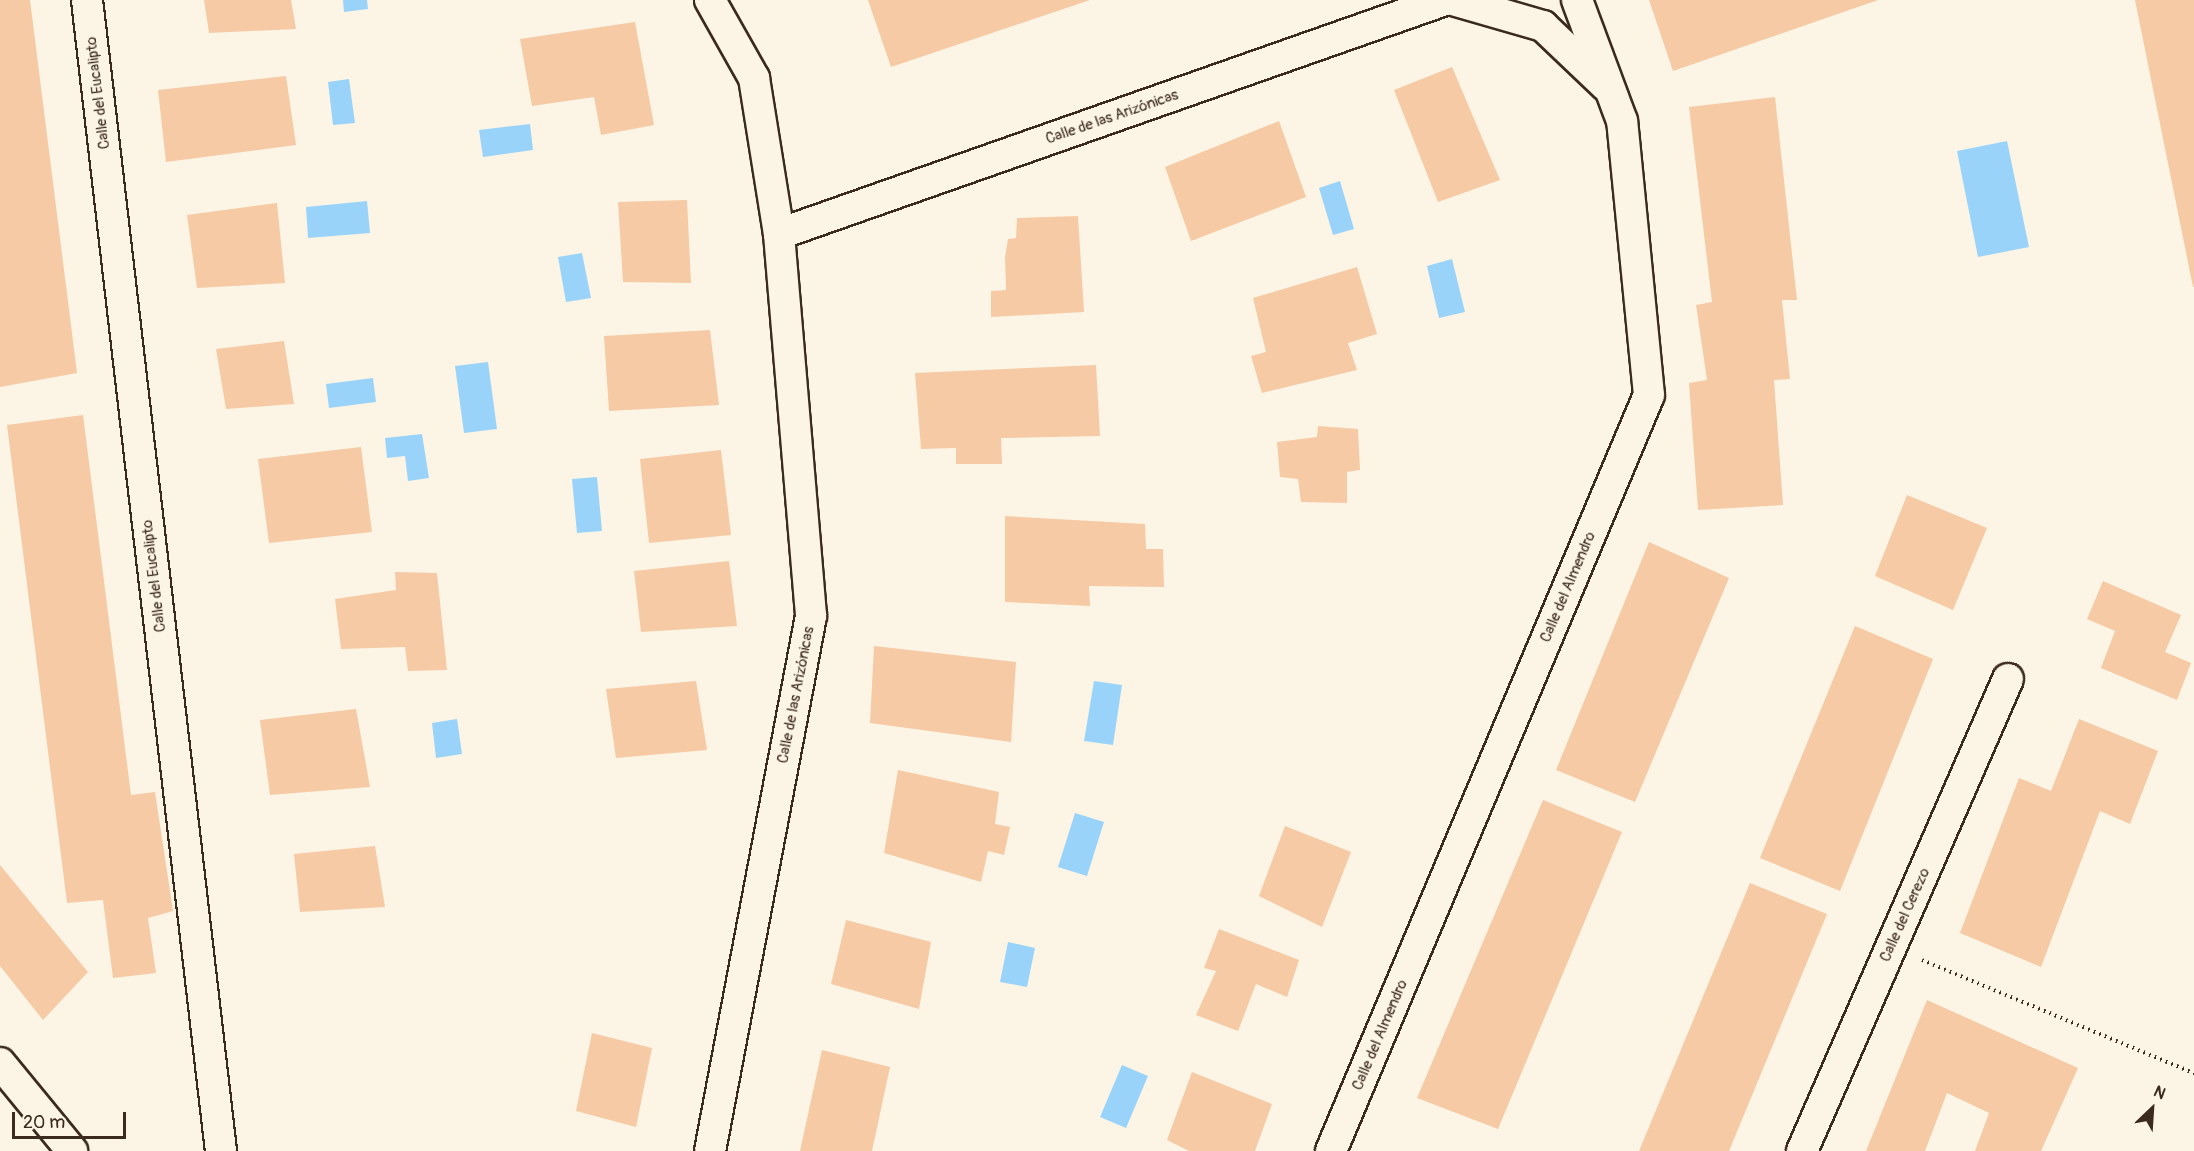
<!DOCTYPE html>
<meta charset="utf-8">
<style>
body{margin:0}
#map{position:relative;width:2194px;height:1151px;overflow:hidden;background:#fcf5e5;font-family:Pangolin,sans-serif}
div>[style]{position:absolute}
[style*='--x']{left:calc(var(--x)*1px);top:calc(var(--y)*1px);width:calc(var(--w)*1px);rotate:calc(var(--a)*1deg)}
.water>*{inset:0;background:#9ad3fa}
.building>*{inset:0;background:#f6caa5}
.path>*{height:4px;margin-top:-2px;transform-origin:0;background:repeating-linear-gradient(90deg,#3b2a1e 0 1.5px,transparent 0 6px)}
.roads{filter:drop-shadow(2px 0 #3b2a1e) drop-shadow(-2px 0 #3b2a1e) drop-shadow(0 2px #3b2a1e) drop-shadow(0 -2px #3b2a1e)}
.minor>*{height:30px;margin:-15px;padding:0 15px;transform-origin:15px;border-radius:15px;background:#fcf5e5}
span{translate:-50% -50%;white-space:nowrap;text-align:center;line-height:1.15;-webkit-text-stroke:4.5px #fcf5e5;paint-order:stroke}
.street-label{font-size:15px;color:#3b2a1e}
.north{position:absolute;left:2122px;top:1079px;width:60px;height:60px;-webkit-text-stroke:4px #fcf5e5;paint-order:stroke;rotate:25deg;font-size:16px;font-weight:700;line-height:24px;text-align:center;color:#3b2a1e}
.north::after{content:'';display:block;margin:auto;width:21px;height:27px;background:#3b2a1e;clip-path:polygon(50% 0,100% 100%,50% 72%,0 100%)}
.scale{position:absolute;left:12px;top:1112px;width:114px;height:27px;box-sizing:border-box;border:3px solid #3b2a1e;border-top:0;padding-left:8px;font-size:18px;line-height:21px;white-space:nowrap;color:#3b2a1e;-webkit-text-stroke:4px #fcf5e5;paint-order:stroke}
</style>
<div id="map">
<div class="water">
<div style="clip-path:polygon(343px 0,367px 0,368px 9px,344px 12px)"></div>
<div style="clip-path:polygon(349px 79px,355px 123px,333px 125px,328px 82px)"></div>
<div style="clip-path:polygon(530px 124px,533px 150px,483px 157px,479px 130px)"></div>
<div style="clip-path:polygon(2007px 141px,2029px 247px,1978px 257px,1957px 151px)"></div>
<div style="clip-path:polygon(1340px 181px,1354px 229px,1333px 235px,1319px 188px)"></div>
<div style="clip-path:polygon(367px 201px,370px 233px,308px 238px,306px 207px)"></div>
<div style="clip-path:polygon(582px 253px,591px 298px,566px 302px,558px 257px)"></div>
<div style="clip-path:polygon(1452px 259px,1465px 312px,1439px 318px,1427px 266px)"></div>
<div style="clip-path:polygon(488px 362px,497px 429px,464px 433px,455px 366px)"></div>
<div style="clip-path:polygon(373px 378px,376px 402px,329px 408px,326px 384px)"></div>
<div style="clip-path:polygon(422px 434px,429px 478px,408px 481px,405px 456px,387px 458px,385px 438px)"></div>
<div style="clip-path:polygon(597px 477px,602px 531px,577px 533px,572px 479px)"></div>
<div style="clip-path:polygon(1094px 681px,1122px 685px,1113px 745px,1084px 741px)"></div>
<div style="clip-path:polygon(457px 719px,462px 754px,436px 758px,432px 723px)"></div>
<div style="clip-path:polygon(1075px 813px,1104px 822px,1087px 876px,1058px 867px)"></div>
<div style="clip-path:polygon(1008px 942px,1035px 948px,1027px 987px,1000px 982px)"></div>
<div style="clip-path:polygon(1122px 1065px,1148px 1076px,1126px 1128px,1100px 1117px)"></div>
</div>
<div class="building">
<div style="clip-path:polygon(0 0,30px 0,77px 373px,0 387px)"></div>
<div style="clip-path:polygon(204px 0,291px 0,296px 29px,209px 33px)"></div>
<div style="clip-path:polygon(868px 0,1090px 0,891px 67px)"></div>
<div style="clip-path:polygon(1649px 0,1878px 0,1673px 71px)"></div>
<div style="clip-path:polygon(2135px 0,2194px 0,2194px 287px,2193px 287px)"></div>
<div style="clip-path:polygon(635px 22px,654px 125px,601px 135px,594px 97px,532px 106px,520px 39px)"></div>
<div style="clip-path:polygon(1452px 67px,1500px 180px,1438px 202px,1394px 90px)"></div>
<div style="clip-path:polygon(286px 76px,296px 145px,166px 162px,158px 90px)"></div>
<div style="clip-path:polygon(1775px 97px,1797px 300px,1782px 300px,1790px 379px,1774px 380px,1783px 505px,1698px 510px,1689px 383px,1707px 380px,1696px 305px,1712px 302px,1689px 107px)"></div>
<div style="clip-path:polygon(1279px 121px,1306px 197px,1191px 241px,1165px 167px)"></div>
<div style="clip-path:polygon(687px 200px,691px 283px,623px 282px,618px 202px)"></div>
<div style="clip-path:polygon(277px 203px,285px 283px,197px 288px,187px 215px)"></div>
<div style="clip-path:polygon(1078px 216px,1084px 312px,991px 317px,991px 291px,1006px 290px,1005px 257px,1008px 239px,1016px 238px,1017px 218px)"></div>
<div style="clip-path:polygon(1357px 267px,1377px 334px,1348px 343px,1357px 370px,1262px 393px,1251px 356px,1266px 352px,1253px 298px)"></div>
<div style="clip-path:polygon(710px 330px,719px 405px,609px 411px,604px 336px)"></div>
<div style="clip-path:polygon(284px 341px,294px 404px,226px 409px,216px 349px)"></div>
<div style="clip-path:polygon(1096px 365px,1100px 436px,1001px 438px,1002px 464px,956px 464px,956px 448px,921px 449px,915px 373px)"></div>
<div style="clip-path:polygon(83px 415px,131px 795px,155px 792px,173px 911px,148px 918px,156px 973px,113px 978px,103px 900px,67px 903px,7px 425px)"></div>
<div style="clip-path:polygon(1318px 426px,1358px 429px,1360px 470px,1347px 472px,1347px 503px,1301px 502px,1298px 479px,1280px 477px,1277px 442px,1317px 437px)"></div>
<div style="clip-path:polygon(361px 447px,372px 532px,269px 543px,258px 459px)"></div>
<div style="clip-path:polygon(721px 450px,731px 535px,649px 543px,640px 459px)"></div>
<div style="clip-path:polygon(1907px 495px,1987px 528px,1953px 610px,1875px 576px)"></div>
<div style="clip-path:polygon(1005px 516px,1145px 524px,1146px 549px,1163px 549px,1164px 587px,1089px 586px,1090px 606px,1005px 602px)"></div>
<div style="clip-path:polygon(1649px 542px,1729px 578px,1635px 802px,1556px 770px)"></div>
<div style="clip-path:polygon(729px 561px,737px 626px,641px 632px,634px 571px)"></div>
<div style="clip-path:polygon(395px 572px,437px 573px,447px 670px,408px 671px,405px 647px,341px 649px,335px 599px,396px 590px)"></div>
<div style="clip-path:polygon(2103px 581px,2181px 615px,2165px 652px,2191px 663px,2177px 700px,2101px 668px,2115px 631px,2087px 619px)"></div>
<div style="clip-path:polygon(1855px 626px,1933px 659px,1840px 891px,1760px 858px)"></div>
<div style="clip-path:polygon(874px 646px,1016px 662px,1011px 742px,870px 723px)"></div>
<div style="clip-path:polygon(696px 681px,707px 750px,616px 758px,606px 689px)"></div>
<div style="clip-path:polygon(356px 709px,370px 787px,270px 795px,260px 720px)"></div>
<div style="clip-path:polygon(2079px 719px,2158px 751px,2130px 824px,2100px 811px,2041px 967px,1960px 933px,2019px 778px,2051px 791px)"></div>
<div style="clip-path:polygon(898px 770px,999px 792px,995px 824px,1010px 827px,1004px 855px,988px 851px,981px 882px,884px 853px)"></div>
<div style="clip-path:polygon(1543px 800px,1622px 832px,1498px 1129px,1417px 1098px)"></div>
<div style="clip-path:polygon(1285px 826px,1351px 852px,1322px 927px,1259px 896px)"></div>
<div style="clip-path:polygon(375px 846px,385px 907px,300px 912px,294px 854px)"></div>
<div style="clip-path:polygon(0 865px,88px 972px,43px 1020px,0 966px)"></div>
<div style="clip-path:polygon(1750px 883px,1827px 914px,1729px 1151px,1639px 1151px)"></div>
<div style="clip-path:polygon(846px 920px,931px 942px,919px 1009px,831px 984px)"></div>
<div style="clip-path:polygon(1219px 929px,1299px 960px,1287px 997px,1256px 984px,1238px 1031px,1196px 1015px,1216px 971px,1204px 968px)"></div>
<div style="clip-path:polygon(1927px 1000px,2078px 1068px,2041px 1151px,1975px 1151px,1989px 1113px,1947px 1093px,1925px 1151px,1866px 1151px)"></div>
<div style="clip-path:polygon(592px 1033px,652px 1048px,636px 1127px,576px 1111px)"></div>
<div style="clip-path:polygon(822px 1050px,890px 1067px,872px 1151px,800px 1151px)"></div>
<div style="clip-path:polygon(1192px 1072px,1272px 1104px,1255px 1151px,1189px 1151px,1167px 1140px)"></div>
</div>
<div class="path">
<div style="--x:1922;--y:960;--w:295;--a:22.6"></div>
</div>
<div class="roads">
<div class="minor">
<div style="--x:87;--y:0;--w:1159;--a:83.36"></div>
<div style="--x:710;--y:0;--w:90;--a:60.6"></div>
<div style="--x:754;--y:78;--w:158;--a:80.9"></div>
<div style="--x:779;--y:234;--w:383;--a:85.2"></div>
<div style="--x:811;--y:616;--w:544;--a:100.69"></div>
<div style="--x:1453;--y:0;--w:94;--a:16.1"></div>
<div style="--x:1543;--y:26;--w:87;--a:43.6"></div>
<div style="--x:779;--y:234;--w:706;--a:-19.36"></div>
<div style="--x:0;--y:1063;--w:114;--a:50.7"></div>
<div style="--x:1331;--y:1151;--w:820;--a:-67.19"></div>
<div style="--x:1649;--y:395;--w:275;--a:-95.6"></div>
<div style="--x:1622;--y:121;--w:129;--a:-110.4"></div>
<div style="--x:1802;--y:1151;--w:515;--a:-66.42"></div>
</div>
</div>
<div class="street-label">
<span style="left:98px;top:93px;rotate:-97deg">Calle del Eucalipto</span>
<span style="left:1112px;top:117px;rotate:-19deg">Calle de las Arizónicas</span>
<span style="left:154px;top:576px;rotate:-97deg">Calle del Eucalipto</span>
<span style="left:1568px;top:587px;rotate:-67deg">Calle del Almendro</span>
<span style="left:796px;top:695px;rotate:-79deg">Calle de las Arizónicas</span>
<span style="left:1905px;top:915px;rotate:-66deg">Calle del Cerezo</span>
<span style="left:1380px;top:1035px;rotate:-67deg">Calle del Almendro</span>
</div>
<div class="north">N</div>
<div class="scale">20 m</div>
</div>
